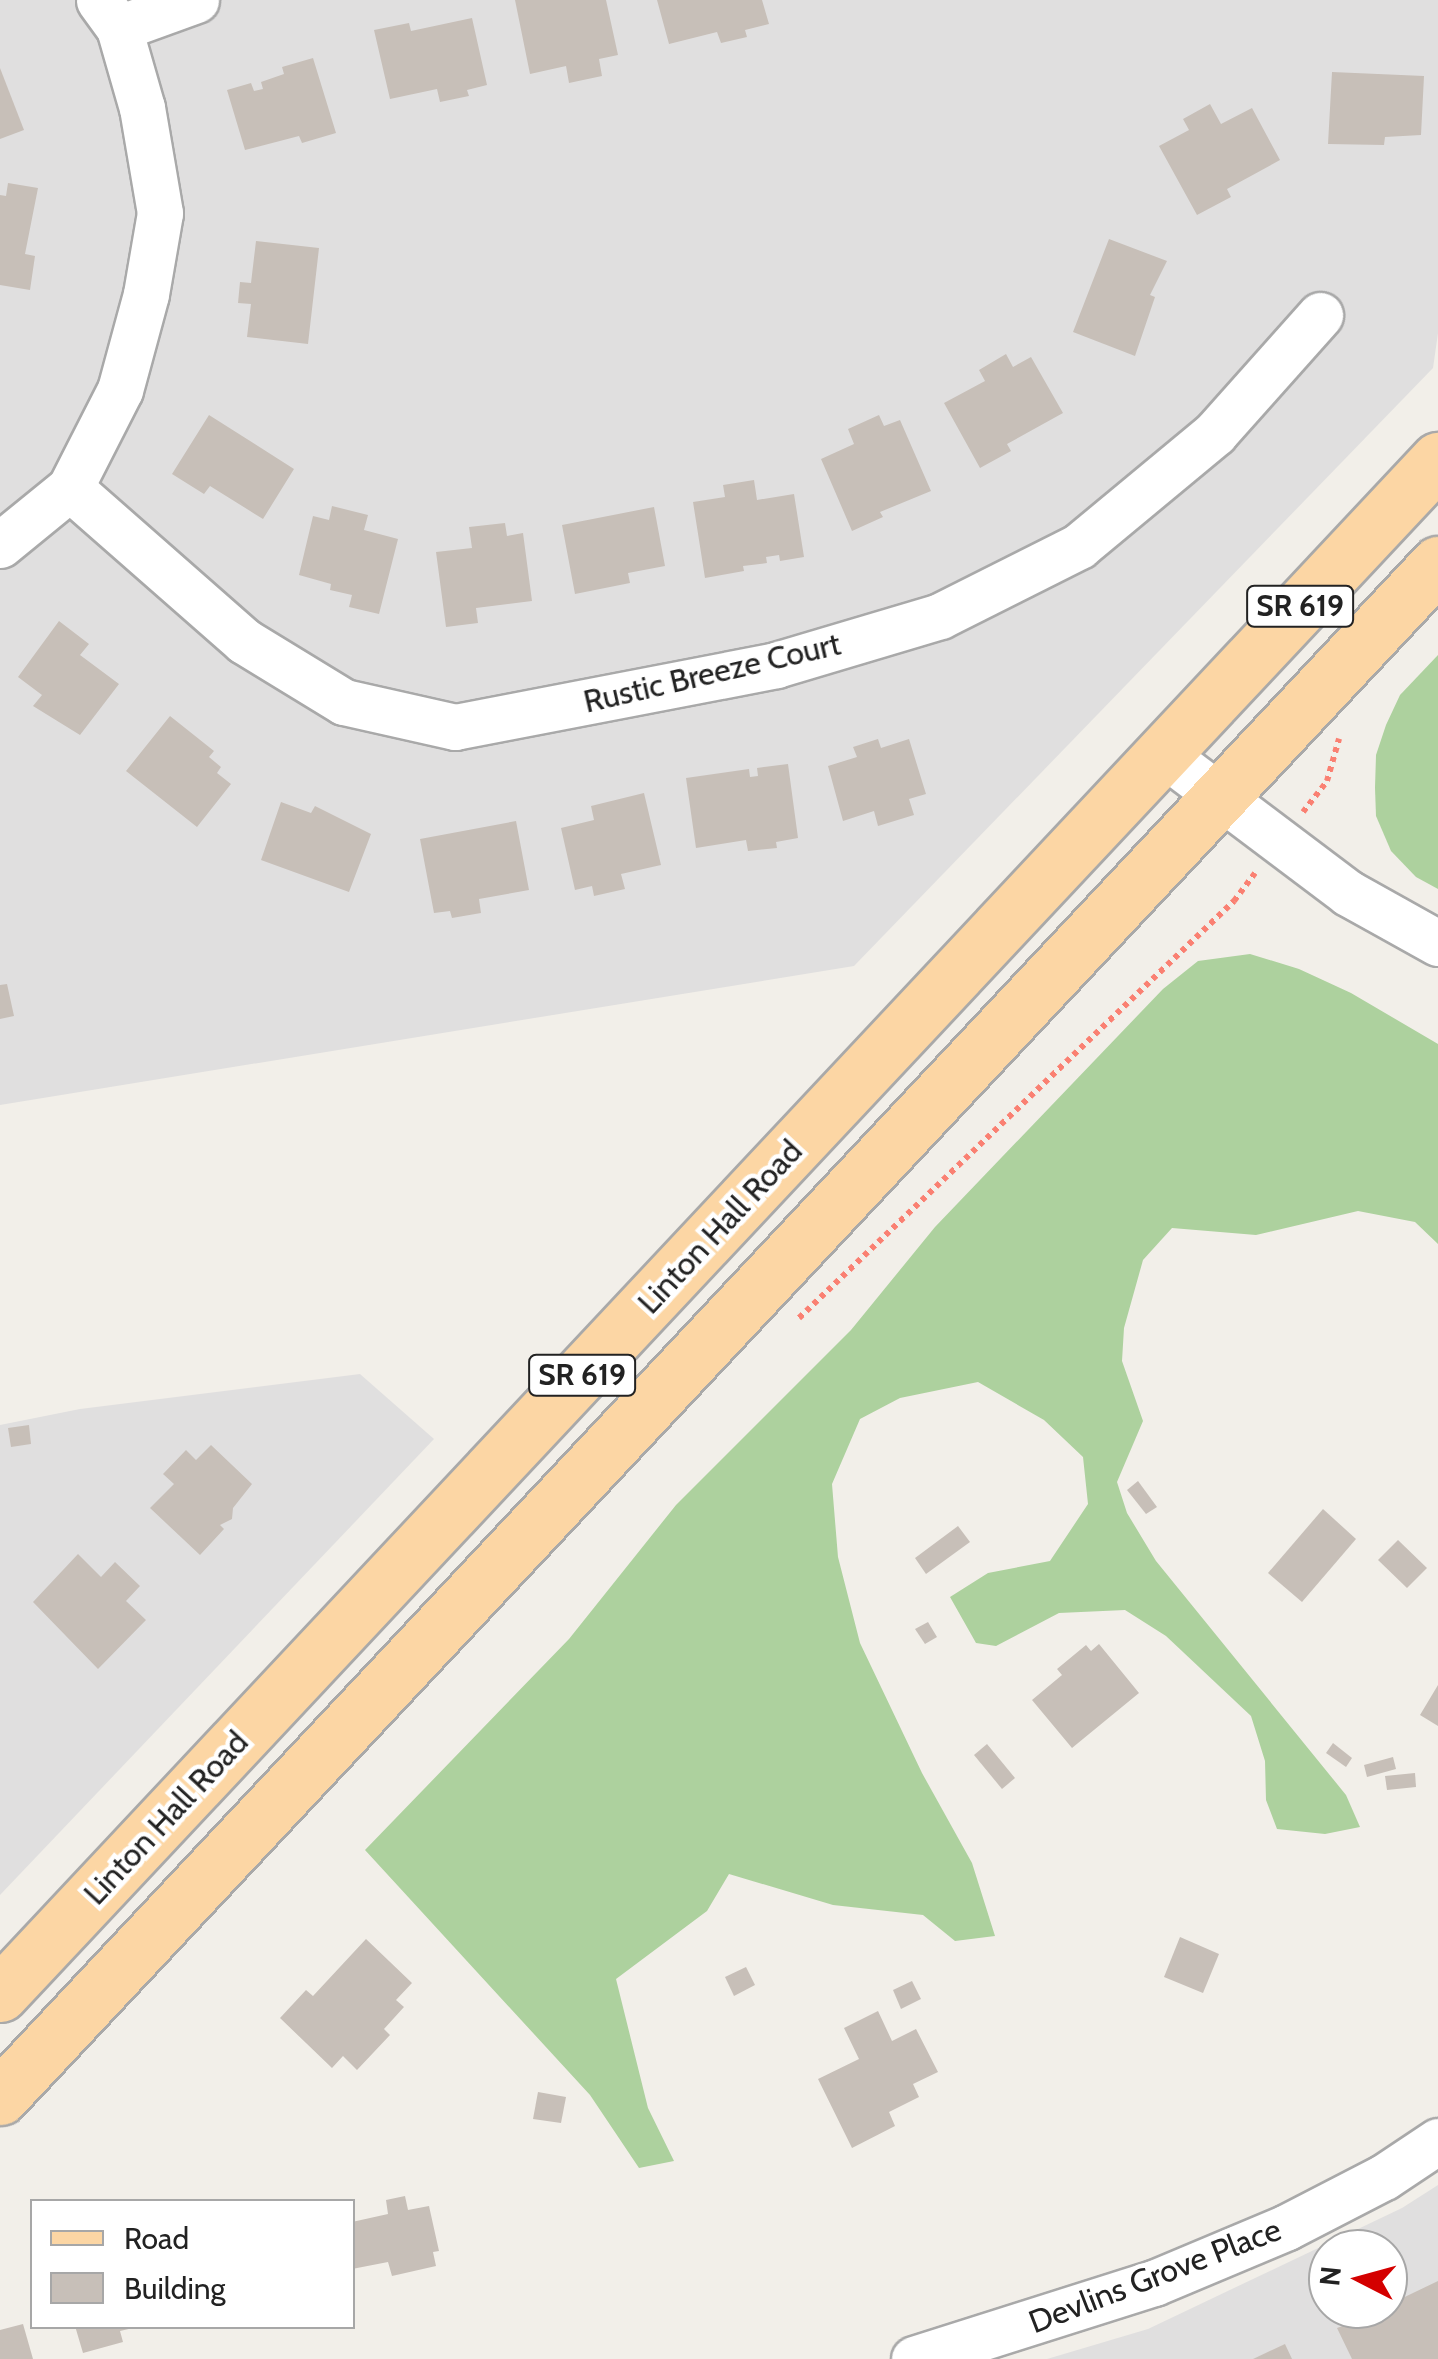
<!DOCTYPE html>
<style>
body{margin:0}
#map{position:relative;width:1438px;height:2359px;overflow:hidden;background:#f2efe9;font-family:Cabin,sans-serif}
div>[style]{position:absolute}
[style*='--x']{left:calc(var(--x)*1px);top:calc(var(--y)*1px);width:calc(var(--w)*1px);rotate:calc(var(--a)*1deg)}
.residential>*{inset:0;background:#e0dfdf}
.forest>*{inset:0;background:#add19e}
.building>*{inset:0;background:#c7bfb8}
.path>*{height:6px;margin-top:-3px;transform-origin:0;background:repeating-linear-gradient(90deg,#fa8072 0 5px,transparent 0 10px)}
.roads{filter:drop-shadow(2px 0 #a9a9a9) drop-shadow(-2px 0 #a9a9a9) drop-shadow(0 2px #a9a9a9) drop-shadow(0 -2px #a9a9a9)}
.minor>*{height:45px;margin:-22.5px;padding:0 22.5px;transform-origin:22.5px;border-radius:22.5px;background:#fff}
.primary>*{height:55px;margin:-27.5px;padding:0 27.5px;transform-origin:27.5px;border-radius:27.5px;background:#fcd6a4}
span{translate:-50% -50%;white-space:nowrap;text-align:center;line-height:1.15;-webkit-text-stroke:9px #fff;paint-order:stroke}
.shield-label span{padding:2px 8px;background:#fff;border:2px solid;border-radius:8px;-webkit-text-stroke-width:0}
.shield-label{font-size:30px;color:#222;font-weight:700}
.street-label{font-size:32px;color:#222}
.legend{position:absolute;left:30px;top:2199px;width:325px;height:130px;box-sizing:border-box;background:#fff;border:2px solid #a7a7a7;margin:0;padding:12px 18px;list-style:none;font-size:30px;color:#222}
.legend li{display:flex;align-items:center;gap:20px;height:50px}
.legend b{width:50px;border:2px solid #a7a7a7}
.north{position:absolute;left:1308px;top:2229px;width:100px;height:100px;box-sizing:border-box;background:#fff;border:2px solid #a7a7a7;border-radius:50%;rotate:276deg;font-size:28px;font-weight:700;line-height:40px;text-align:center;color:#222}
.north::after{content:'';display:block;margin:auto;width:35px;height:45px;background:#d40000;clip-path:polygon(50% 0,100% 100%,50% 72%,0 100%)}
</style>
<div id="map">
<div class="residential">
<div style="clip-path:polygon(0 0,1438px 0,1438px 333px,1433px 368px,854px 966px,0 1105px)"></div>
<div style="clip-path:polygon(360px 1374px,434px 1439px,0 1895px,0 1425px,80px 1409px)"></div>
<div style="clip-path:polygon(evenodd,1438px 2185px,1438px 2359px,1047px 2359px,1148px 2329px,1402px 2208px,1438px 2185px,1328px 2249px,1388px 2249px,1388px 2309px,1328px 2309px,1328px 2249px)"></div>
</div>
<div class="forest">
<div style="clip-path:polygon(1438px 655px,1438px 889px,1416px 877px,1391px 851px,1376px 816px,1375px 788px,1376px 755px,1386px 725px,1400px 695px)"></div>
<div style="clip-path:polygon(1250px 954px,1299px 969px,1351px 993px,1438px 1044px,1438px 1244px,1415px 1222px,1358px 1211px,1256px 1235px,1172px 1228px,1143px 1260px,1124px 1328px,1122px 1361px,1143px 1421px,1117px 1482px,1127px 1513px,1156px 1561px,1346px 1795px,1360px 1827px,1325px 1834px,1277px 1829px,1266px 1800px,1265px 1761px,1251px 1716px,1166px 1636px,1125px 1610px,1059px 1613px,996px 1646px,976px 1643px,950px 1597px,988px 1573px,1050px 1561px,1088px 1504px,1083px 1457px,1044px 1420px,978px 1382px,900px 1398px,860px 1419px,832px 1484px,838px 1557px,860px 1643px,922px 1773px,972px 1863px,995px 1936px,955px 1941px,923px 1915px,833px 1905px,729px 1874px,707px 1911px,616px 1979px,648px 2108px,674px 2161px,639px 2168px,590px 2095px,365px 1850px,569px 1639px,676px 1505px,851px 1330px,935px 1227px,1163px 989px,1198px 961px)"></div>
</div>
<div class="building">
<div style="clip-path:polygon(515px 0,606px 0,618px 55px,599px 59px,602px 76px,569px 83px,566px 66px,530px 74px)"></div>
<div style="clip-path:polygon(657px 0,762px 0,769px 24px,745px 30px,747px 37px,721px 43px,717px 32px,669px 44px)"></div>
<div style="clip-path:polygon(472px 18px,487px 85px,467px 90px,469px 96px,440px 102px,437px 89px,390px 99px,374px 30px,409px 23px,411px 31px)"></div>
<div style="clip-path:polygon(313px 58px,336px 133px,302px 143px,299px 136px,245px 150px,227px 90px,251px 83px,254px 91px,263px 89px,261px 82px,284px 74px,282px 67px)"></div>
<div style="clip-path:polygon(0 68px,24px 130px,0 139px)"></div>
<div style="clip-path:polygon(1332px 72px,1424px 76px,1421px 135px,1385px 137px,1384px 145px,1328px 144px)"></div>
<div style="clip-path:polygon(1210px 104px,1221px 124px,1252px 108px,1280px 160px,1227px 189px,1231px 197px,1197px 215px,1159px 146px,1189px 130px,1183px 119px)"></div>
<div style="clip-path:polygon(8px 183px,38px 188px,25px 254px,35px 256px,30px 290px,0 285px,0 195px,6px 196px)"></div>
<div style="clip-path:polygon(1109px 239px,1167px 261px,1150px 295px,1155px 297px,1135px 356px,1073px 332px)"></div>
<div style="clip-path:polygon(256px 241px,319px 248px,308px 344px,247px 337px,251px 304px,238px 303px,240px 282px,251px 283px)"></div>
<div style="clip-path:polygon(1006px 354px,1013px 367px,1031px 357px,1063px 413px,1007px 444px,1011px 451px,980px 468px,944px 403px,985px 381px,979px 370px)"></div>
<div style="clip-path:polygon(209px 415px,294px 469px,263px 519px,210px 486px,204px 494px,172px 474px)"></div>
<div style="clip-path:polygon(879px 415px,884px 426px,900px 420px,931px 491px,880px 512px,883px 517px,852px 531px,821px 459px,854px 444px,848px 429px)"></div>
<div style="clip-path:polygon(754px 480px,757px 500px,794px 494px,804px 557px,780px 561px,779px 555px,766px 557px,767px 563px,743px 566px,744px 571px,705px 578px,693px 502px,725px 497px,723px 485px)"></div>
<div style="clip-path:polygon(332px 506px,368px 515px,364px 530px,398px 539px,379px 614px,349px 607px,352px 595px,330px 590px,331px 584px,299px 575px,313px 516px,329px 520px)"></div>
<div style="clip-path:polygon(654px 507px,665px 566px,628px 573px,630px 583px,575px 594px,562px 525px)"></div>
<div style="clip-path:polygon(505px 523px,507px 536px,523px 533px,532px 601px,476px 608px,478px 623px,446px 627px,436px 552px,472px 548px,469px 527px)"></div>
<div style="clip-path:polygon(59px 621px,89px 644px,80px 655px,119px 684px,80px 735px,33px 706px,42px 695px,18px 677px)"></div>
<div style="clip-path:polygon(170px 716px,214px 751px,209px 757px,221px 767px,217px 773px,231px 784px,197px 827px,126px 771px)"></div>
<div style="clip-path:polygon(878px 739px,881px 748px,909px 739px,926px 794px,909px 799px,914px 815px,878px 826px,874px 811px,843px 821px,828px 766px,857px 757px,853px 747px)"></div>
<div style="clip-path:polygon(788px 764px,798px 838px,776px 842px,777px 848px,748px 851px,746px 840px,696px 848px,686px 778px,749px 769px,750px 777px,758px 776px,757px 768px)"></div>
<div style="clip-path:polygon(644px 793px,661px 865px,621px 874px,625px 889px,594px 896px,592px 886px,575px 890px,561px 828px,594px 820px,591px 806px)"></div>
<div style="clip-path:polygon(281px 802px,311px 813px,315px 806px,371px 834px,349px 892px,261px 860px)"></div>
<div style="clip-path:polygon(516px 821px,529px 890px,479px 899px,481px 913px,452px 918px,450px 911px,434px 913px,420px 839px)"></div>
<div style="clip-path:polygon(7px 984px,14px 1016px,0 1019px,0 985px)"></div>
<div style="clip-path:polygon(29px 1425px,31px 1444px,11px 1447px,8px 1428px)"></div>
<div style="clip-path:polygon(211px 1445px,252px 1484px,233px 1508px,232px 1519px,220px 1525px,224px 1529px,200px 1555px,150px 1508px,174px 1484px,163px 1474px,186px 1450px,196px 1460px)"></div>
<div style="clip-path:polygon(1138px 1481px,1157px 1507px,1146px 1514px,1127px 1490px)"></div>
<div style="clip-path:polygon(1323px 1509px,1356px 1539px,1302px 1602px,1268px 1573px)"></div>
<div style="clip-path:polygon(958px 1526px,970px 1542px,926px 1574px,915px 1558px)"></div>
<div style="clip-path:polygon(1398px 1540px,1427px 1568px,1407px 1588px,1378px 1560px)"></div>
<div style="clip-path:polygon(78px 1554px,101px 1577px,115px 1562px,140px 1586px,126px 1601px,146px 1620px,98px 1669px,33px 1602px)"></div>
<div style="clip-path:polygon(928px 1622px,937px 1637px,925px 1644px,915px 1629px)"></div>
<div style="clip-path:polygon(1099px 1644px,1139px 1693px,1072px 1748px,1032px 1700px,1062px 1675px,1057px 1669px,1086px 1645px,1091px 1651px)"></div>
<div style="clip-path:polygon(1438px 1685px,1438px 1726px,1420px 1715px)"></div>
<div style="clip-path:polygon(1333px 1743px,1352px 1758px,1346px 1767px,1326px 1753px)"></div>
<div style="clip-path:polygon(987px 1744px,1015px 1778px,1002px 1789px,974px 1755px)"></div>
<div style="clip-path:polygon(1393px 1757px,1396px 1769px,1367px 1777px,1364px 1765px)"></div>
<div style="clip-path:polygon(1415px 1773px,1416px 1787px,1387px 1790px,1385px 1776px)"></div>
<div style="clip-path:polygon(1180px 1937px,1219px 1954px,1203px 1993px,1164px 1977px)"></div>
<div style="clip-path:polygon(366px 1939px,412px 1983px,396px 2000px,404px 2007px,384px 2029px,390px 2035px,357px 2070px,343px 2056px,332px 2068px,280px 2018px,306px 1990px,313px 1996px)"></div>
<div style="clip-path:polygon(746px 1967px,755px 1985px,734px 1996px,725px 1977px)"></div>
<div style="clip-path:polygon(912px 1981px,921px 1999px,901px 2009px,893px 1990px)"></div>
<div style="clip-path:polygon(878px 2011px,892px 2041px,916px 2029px,938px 2072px,913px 2084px,919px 2097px,889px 2112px,895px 2126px,852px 2148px,818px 2079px,859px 2059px,844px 2028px)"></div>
<div style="clip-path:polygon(538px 2092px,566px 2097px,561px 2123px,533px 2119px)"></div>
<div style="clip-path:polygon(405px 2196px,408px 2210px,429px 2206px,439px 2251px,433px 2252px,436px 2266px,392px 2276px,388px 2262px,352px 2269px,352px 2222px,388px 2214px,386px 2200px)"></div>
<div style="clip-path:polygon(1438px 2281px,1438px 2359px,1352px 2359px,1337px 2328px,1388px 2309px,1388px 2305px)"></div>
<div style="clip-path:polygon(23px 2324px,33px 2359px,0 2359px,0 2330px)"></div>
<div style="clip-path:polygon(75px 2326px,133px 2326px,133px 2328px,120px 2331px,123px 2342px,83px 2353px)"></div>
<div style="clip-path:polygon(1285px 2344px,1292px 2359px,1253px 2359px)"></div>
</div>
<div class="path">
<div style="--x:1303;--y:812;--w:39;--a:-52"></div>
<div style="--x:1327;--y:781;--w:44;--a:-74.1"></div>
<div style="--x:799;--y:1318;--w:603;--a:-43.79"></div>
<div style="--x:1234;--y:901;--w:35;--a:-53"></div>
</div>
<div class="roads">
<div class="minor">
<div style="--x:119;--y:28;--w:82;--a:-20"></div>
<div style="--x:70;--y:488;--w:232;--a:41.3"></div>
<div style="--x:244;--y:641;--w:117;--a:31.4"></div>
<div style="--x:344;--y:702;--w:114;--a:12.7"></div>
<div style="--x:455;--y:727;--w:327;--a:-10.9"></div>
<div style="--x:776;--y:665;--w:171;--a:-16.6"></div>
<div style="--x:940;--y:616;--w:156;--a:-26.7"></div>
<div style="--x:1079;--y:546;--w:177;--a:-39.7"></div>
<div style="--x:1215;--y:433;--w:158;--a:-48.3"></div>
<div style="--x:0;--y:545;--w:90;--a:-39.2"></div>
<div style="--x:70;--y:488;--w:110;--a:-63"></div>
<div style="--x:120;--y:390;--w:99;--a:-74.8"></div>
<div style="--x:146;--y:294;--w:82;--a:-80.2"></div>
<div style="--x:160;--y:213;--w:107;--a:-99.7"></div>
<div style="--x:142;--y:108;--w:83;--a:-106"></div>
<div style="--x:119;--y:28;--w:34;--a:-126"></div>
<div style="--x:1161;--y:752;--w:234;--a:37"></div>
<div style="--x:1348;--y:893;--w:103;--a:29.1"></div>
<div style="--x:914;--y:2359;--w:252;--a:-17.6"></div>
<div style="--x:1154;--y:2283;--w:144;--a:-22.8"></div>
<div style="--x:1287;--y:2227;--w:109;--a:-27.3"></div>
<div style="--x:1384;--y:2177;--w:65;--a:-33.7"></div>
</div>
<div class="primary">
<div style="--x:0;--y:1994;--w:2103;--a:-46.85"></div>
<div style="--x:0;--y:2097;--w:2102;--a:-46.83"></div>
</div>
</div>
<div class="shield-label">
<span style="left:1300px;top:606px">SR 619</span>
<span style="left:582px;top:1375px">SR 619</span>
</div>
<div class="street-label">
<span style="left:712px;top:673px;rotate:-13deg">Rustic Breeze Court</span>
<span style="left:720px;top:1227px;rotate:-47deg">Linton Hall Road</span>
<span style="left:166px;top:1818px;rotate:-47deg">Linton Hall Road</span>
<span style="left:1155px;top:2276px;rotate:-21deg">Devlins Grove Place</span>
</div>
<ul class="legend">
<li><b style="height:12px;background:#fcd6a4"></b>Road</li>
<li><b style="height:28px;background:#c7bfb8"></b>Building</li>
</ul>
<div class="north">N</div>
</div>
